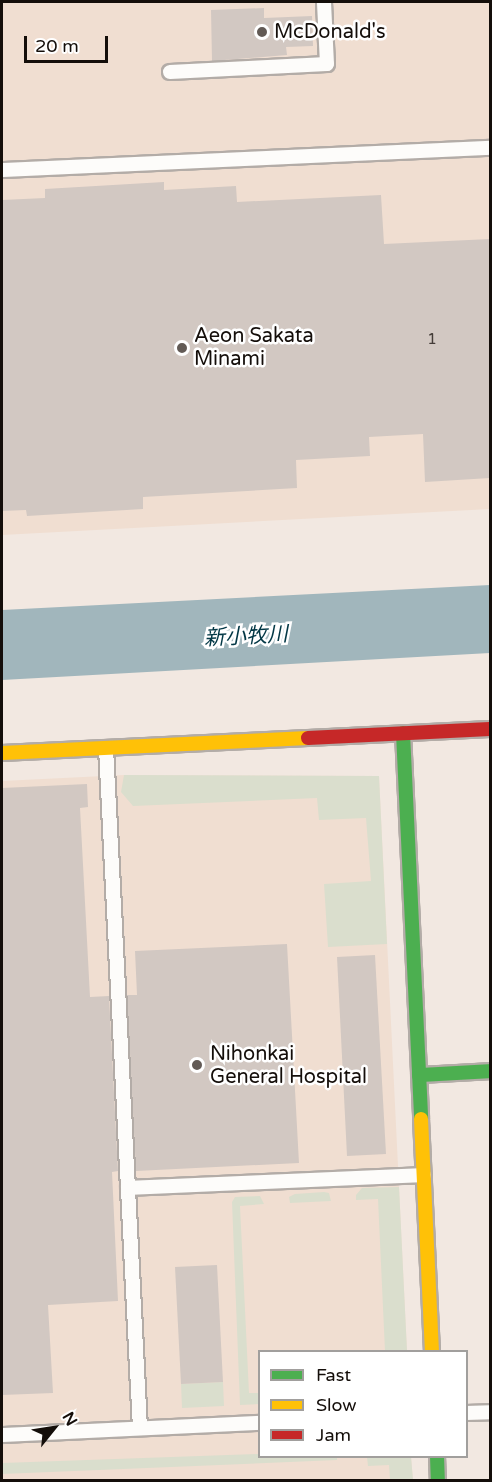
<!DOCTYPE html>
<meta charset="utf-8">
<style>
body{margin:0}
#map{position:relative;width:492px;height:1482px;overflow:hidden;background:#f2e8e1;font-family:"Varela Round","Noto Sans JP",sans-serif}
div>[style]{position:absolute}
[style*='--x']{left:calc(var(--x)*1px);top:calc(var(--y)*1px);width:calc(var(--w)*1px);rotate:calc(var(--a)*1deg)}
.built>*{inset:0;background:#f0ded1}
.green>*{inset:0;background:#dadecd}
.water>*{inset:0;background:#a1b6bc}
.building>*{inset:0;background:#d2c8c2}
.roads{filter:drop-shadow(2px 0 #b3aca7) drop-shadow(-2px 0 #b3aca7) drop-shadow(0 2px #b3aca7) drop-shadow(0 -2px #b3aca7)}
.lane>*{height:14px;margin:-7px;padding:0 7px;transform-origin:7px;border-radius:7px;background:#fdfcfa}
.fast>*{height:14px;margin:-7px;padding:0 7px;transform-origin:7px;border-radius:7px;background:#4caf50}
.slow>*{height:14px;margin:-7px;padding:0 7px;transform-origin:7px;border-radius:7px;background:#ffc107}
.jam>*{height:14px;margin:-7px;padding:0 7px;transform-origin:7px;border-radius:7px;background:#c62828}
.dots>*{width:16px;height:16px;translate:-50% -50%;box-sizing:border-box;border:3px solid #fff;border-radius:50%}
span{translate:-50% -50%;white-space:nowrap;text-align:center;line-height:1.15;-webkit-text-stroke:5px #fff;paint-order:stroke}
.number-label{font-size:16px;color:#443c38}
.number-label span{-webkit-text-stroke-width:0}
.poi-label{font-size:20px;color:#140e0a}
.left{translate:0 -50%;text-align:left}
.water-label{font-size:21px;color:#023745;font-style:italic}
.frame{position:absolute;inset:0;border:3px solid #140e0a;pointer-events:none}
.legend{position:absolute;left:258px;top:1350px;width:210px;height:108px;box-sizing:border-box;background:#fff;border:2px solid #a19f9d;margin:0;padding:8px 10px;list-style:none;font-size:18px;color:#140e0a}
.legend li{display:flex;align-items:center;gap:12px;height:30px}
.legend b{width:30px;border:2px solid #a19f9d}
.north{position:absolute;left:24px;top:1398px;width:60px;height:60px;-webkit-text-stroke:4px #fff;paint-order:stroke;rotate:60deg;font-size:16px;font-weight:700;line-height:24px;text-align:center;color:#140e0a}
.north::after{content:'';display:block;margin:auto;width:21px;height:27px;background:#140e0a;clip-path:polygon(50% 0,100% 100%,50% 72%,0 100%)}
.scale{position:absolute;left:24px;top:36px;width:84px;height:27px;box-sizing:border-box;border:3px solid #140e0a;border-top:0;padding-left:8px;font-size:18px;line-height:21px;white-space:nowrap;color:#140e0a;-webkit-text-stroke:4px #fff;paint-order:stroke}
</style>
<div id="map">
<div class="built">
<div style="clip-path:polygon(2px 2px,490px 2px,490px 509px,2px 535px)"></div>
<div style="clip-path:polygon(124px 775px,379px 776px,407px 1351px,260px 1352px,260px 1456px,411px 1457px,413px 1480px,2px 1480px,2px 781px)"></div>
</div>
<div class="green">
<div style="clip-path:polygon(124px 775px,379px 776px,387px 944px,328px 947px,324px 884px,371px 881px,366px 818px,319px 820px,317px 798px,133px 806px,121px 792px)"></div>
<div style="clip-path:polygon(399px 1187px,407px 1351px,385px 1351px,378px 1199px,356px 1200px,356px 1195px,362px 1188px)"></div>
<div style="clip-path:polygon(324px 1192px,329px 1193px,331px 1201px,290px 1203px,289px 1197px,295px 1194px)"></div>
<div style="clip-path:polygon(260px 1196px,264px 1204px,240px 1206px,249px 1393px,259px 1393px,259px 1404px,240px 1405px,232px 1202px,235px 1197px)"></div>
<div style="clip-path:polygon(223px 1382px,224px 1406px,182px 1408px,181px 1384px)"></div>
<div style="clip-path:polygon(259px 1454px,337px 1457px,337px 1460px,2px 1474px,2px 1463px)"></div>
<div style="clip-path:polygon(367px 1457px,411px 1457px,413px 1480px,390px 1480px,389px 1465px,368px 1466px)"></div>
</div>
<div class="water">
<div style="clip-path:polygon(490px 585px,490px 653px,2px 680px,2px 610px)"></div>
</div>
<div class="building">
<div style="clip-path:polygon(264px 8px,264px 18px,312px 16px,313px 46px,286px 47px,287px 55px,212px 61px,211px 10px)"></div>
<div style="clip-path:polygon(164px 182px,164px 190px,236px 186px,237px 202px,381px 195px,384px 244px,490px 239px,490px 478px,425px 482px,423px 434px,369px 437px,370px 456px,296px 460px,297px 488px,143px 497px,143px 509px,27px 516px,26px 510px,2px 511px,2px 200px,45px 198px,45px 189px)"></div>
<div style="clip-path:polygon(87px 784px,88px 807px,80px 808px,90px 997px,109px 996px,118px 1171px,112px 1172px,118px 1301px,48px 1305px,53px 1393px,2px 1395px,2px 788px)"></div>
<div style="clip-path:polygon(287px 944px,299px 1163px,136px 1171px,127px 995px,137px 995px,135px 951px)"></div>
<div style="clip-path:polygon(375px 955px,386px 1154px,347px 1156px,337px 957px)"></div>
<div style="clip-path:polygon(217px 1265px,223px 1382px,181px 1384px,175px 1267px)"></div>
</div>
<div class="roads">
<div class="lane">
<div style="--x:170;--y:72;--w:157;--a:-2.9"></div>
<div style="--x:327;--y:64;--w:62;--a:-92.8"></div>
<div style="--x:2;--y:170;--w:488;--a:-2.6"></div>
<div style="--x:106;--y:748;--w:681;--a:87.14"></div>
<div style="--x:128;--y:1188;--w:296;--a:-2.5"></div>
<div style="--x:466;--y:1413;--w:24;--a:-2"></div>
<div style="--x:2;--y:1435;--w:258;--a:-2.7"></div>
</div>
<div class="fast">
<div style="--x:403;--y:733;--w:386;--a:87.3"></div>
<div style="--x:419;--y:1075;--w:71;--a:-3.2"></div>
<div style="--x:437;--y:1456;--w:24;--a:88"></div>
</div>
<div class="slow">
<div style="--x:2;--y:753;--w:306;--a:-2.8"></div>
<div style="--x:421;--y:1119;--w:233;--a:87.3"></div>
</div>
<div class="jam">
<div style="--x:308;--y:738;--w:182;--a:-2.8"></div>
</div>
</div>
<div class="dots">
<div style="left:262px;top:32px;background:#625a55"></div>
<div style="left:182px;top:348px;background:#625a55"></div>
<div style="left:197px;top:1065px;background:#625a55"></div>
</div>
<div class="number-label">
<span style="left:432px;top:339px">1</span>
</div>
<div class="poi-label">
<span class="left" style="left:274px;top:32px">McDonald's</span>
<span class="left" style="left:194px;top:348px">Aeon Sakata<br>Minami</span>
<span class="left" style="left:210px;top:1066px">Nihonkai<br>General Hospital</span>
</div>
<div class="water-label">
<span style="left:246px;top:637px;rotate:-3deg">新小牧川</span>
</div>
<div class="frame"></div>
<ul class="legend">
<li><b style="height:8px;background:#4caf50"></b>Fast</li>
<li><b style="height:8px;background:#ffc107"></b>Slow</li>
<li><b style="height:8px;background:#c62828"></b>Jam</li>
</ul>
<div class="north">N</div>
<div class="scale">20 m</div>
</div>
